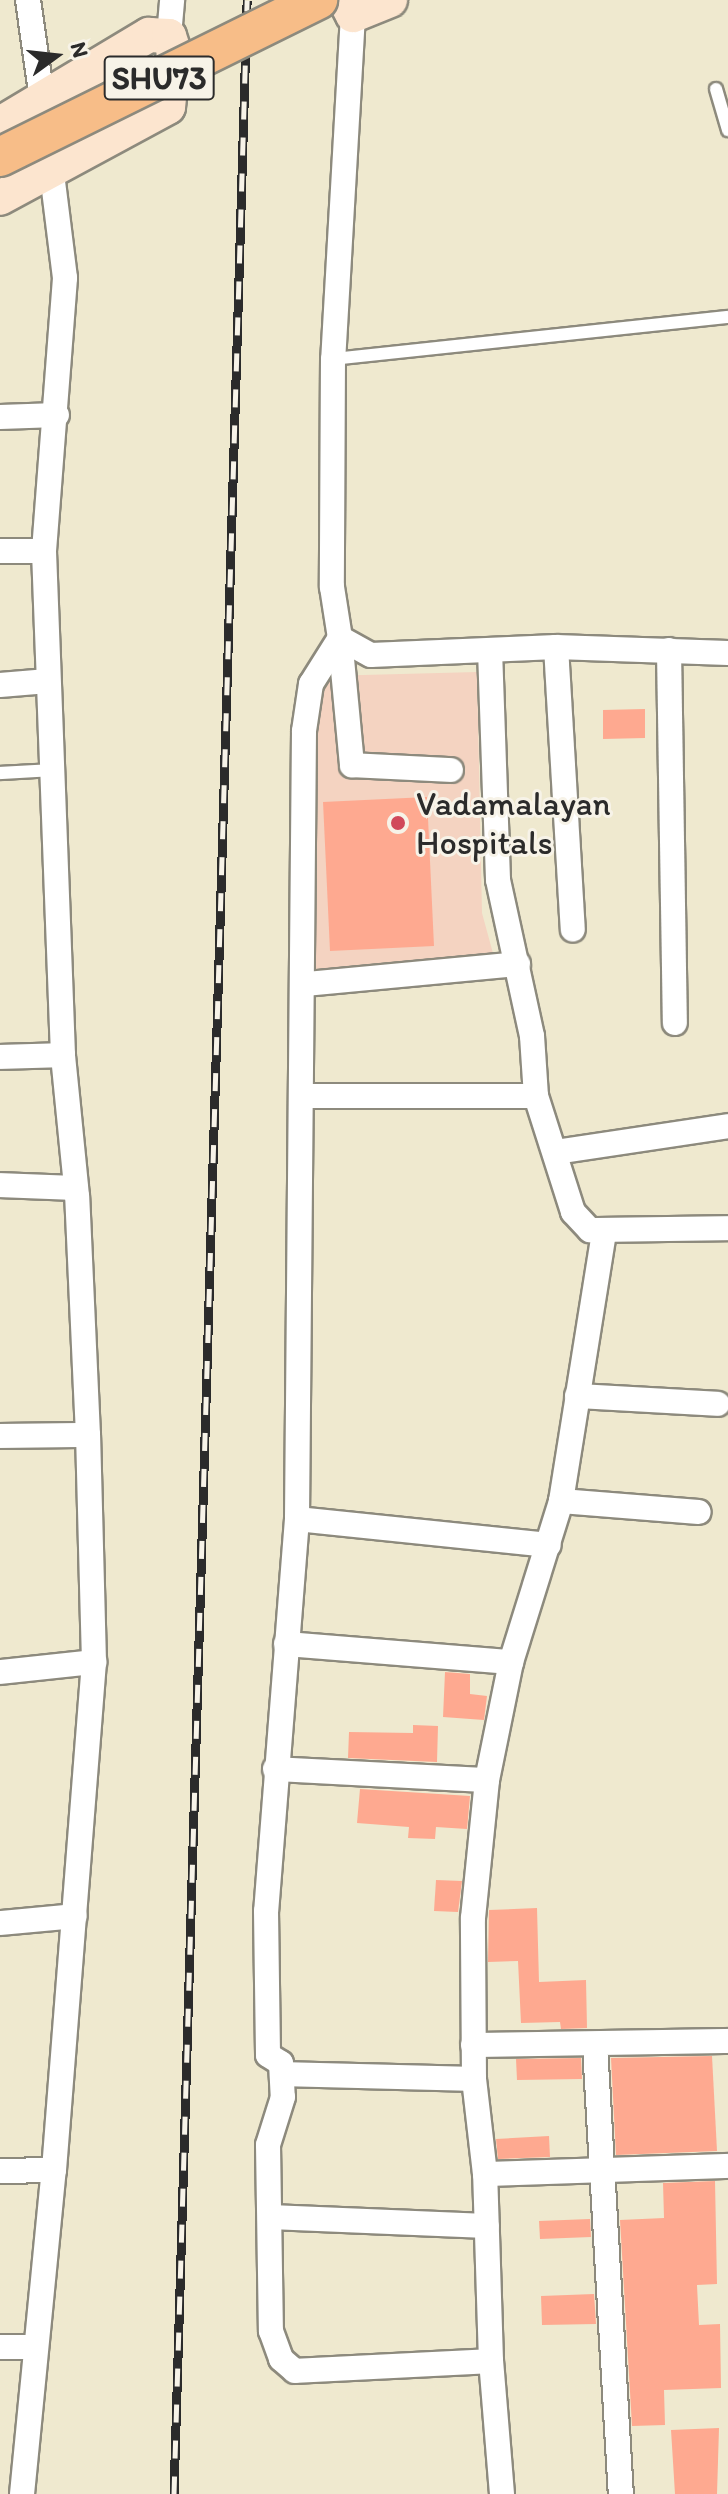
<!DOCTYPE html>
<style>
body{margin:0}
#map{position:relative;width:728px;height:2494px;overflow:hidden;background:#efe9cf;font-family:Itim,sans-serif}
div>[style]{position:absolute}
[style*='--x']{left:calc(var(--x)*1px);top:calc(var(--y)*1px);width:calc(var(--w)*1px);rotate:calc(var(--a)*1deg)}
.built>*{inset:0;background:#f4d3c1}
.building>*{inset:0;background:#fea990}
.roads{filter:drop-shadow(2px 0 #8d8a7d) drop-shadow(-2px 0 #8d8a7d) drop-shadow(0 2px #8d8a7d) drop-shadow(0 -2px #8d8a7d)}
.lane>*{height:12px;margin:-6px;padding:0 6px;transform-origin:6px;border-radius:6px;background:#fff}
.street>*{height:24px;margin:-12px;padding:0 12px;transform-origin:12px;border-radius:12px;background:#fff}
.secondary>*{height:34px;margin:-17px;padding:0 17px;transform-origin:17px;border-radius:17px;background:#fce5cf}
.rail>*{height:9px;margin-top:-4.5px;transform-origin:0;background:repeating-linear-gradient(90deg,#f7f3e8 0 18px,#2b2b2b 0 36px);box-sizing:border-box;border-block:2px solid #2b2b2b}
.bridges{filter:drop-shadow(2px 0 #8d8a7d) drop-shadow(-2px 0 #8d8a7d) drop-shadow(0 2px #8d8a7d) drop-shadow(0 -2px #8d8a7d)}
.primary-bridge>*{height:38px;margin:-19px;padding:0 19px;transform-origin:19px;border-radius:19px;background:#f7bd88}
.dots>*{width:22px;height:22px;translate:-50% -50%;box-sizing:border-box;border:4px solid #f7f3e8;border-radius:50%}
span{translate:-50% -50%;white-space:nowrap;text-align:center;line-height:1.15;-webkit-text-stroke:6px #f7f3e8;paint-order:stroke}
.shield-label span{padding:2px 6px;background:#f7f3e8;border:2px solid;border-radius:6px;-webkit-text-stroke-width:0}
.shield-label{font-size:32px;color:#2b2b2b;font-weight:700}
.poi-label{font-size:34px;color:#2b2b2b}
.left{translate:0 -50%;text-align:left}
.north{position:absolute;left:16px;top:16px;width:80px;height:80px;-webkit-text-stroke:6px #f7f3e8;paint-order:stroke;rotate:75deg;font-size:22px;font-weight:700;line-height:32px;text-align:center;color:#2b2b2b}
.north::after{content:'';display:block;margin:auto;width:28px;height:36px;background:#2b2b2b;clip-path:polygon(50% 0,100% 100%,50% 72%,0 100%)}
</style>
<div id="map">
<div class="built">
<div style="clip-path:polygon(477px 672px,482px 913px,494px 957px,316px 969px,315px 733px,325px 676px)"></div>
</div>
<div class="building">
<div style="clip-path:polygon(645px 709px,645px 738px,603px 739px,603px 710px)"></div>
<div style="clip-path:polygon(427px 797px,434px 946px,330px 951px,323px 802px)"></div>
<div style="clip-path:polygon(445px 1672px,470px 1674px,470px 1694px,487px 1696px,484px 1720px,443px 1717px)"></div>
<div style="clip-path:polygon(413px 1725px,438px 1726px,437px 1762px,348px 1758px,349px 1732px,413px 1733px)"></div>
<div style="clip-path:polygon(360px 1789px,470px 1796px,467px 1829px,436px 1827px,435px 1839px,408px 1838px,409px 1827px,357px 1823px)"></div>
<div style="clip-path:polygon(436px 1880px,462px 1881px,458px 1912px,434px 1911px)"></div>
<div style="clip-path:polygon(537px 1908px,539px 1982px,586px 1980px,587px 2028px,561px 2029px,560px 2022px,521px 2023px,518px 1961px,488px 1962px,489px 1910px)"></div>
<div style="clip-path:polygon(712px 2056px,717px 2151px,616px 2155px,611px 2058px)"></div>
<div style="clip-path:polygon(581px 2058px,582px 2079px,517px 2080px,516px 2059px)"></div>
<div style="clip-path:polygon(549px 2136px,550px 2157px,498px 2159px,496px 2139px)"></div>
<div style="clip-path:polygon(715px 2181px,717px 2284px,697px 2285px,699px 2325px,720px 2324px,721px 2388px,664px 2390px,665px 2425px,632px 2426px,620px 2220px,664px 2218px,663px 2183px)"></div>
<div style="clip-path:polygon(590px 2219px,591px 2237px,540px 2239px,539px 2221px)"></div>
<div style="clip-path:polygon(594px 2294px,596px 2324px,542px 2325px,541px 2296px)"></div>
<div style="clip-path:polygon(719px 2428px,717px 2494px,675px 2494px,671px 2430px)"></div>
</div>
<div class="roads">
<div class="lane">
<div style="--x:716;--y:89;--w:43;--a:73.7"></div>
<div style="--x:333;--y:359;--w:397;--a:-6.1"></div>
<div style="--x:0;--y:773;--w:52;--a:-3.3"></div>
</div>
<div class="street">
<div style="--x:28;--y:0;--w:114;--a:81.9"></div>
<div style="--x:353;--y:15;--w:345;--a:93.3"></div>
<div style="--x:333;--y:359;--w:228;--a:90.3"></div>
<div style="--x:332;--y:587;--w:52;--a:81.1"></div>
<div style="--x:340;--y:638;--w:35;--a:29"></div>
<div style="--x:371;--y:655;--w:185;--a:-2.5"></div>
<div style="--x:556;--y:647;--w:172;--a:2"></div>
<div style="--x:169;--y:36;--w:36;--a:-85"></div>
<div style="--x:0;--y:417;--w:57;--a:-2"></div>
<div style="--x:0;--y:551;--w:44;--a:0"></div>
<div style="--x:340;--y:638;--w:54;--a:122.2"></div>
<div style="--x:311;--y:684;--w:48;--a:98.5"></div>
<div style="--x:304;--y:731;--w:788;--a:90.51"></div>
<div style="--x:297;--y:1519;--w:393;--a:94.5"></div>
<div style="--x:266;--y:1911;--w:144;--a:89.2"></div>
<div style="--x:268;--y:2055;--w:15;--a:32"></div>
<div style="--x:281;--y:2063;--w:34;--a:87"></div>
<div style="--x:283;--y:2097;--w:50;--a:107.4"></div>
<div style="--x:268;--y:2145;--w:186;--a:89.1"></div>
<div style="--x:271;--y:2331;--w:30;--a:70"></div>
<div style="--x:281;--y:2359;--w:18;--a:41"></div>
<div style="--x:295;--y:2371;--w:196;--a:-2.9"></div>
<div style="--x:340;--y:638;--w:128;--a:84.6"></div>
<div style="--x:352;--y:765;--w:99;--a:2.9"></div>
<div style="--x:556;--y:647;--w:283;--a:86.6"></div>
<div style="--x:490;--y:650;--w:230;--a:88"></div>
<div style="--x:498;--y:880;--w:160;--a:77.7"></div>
<div style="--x:532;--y:1036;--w:60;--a:86.2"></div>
<div style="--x:536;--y:1096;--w:122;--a:72.3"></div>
<div style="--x:573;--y:1212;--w:25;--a:47"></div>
<div style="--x:590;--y:1230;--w:138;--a:-0.8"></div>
<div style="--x:669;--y:650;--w:373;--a:89.1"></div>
<div style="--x:0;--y:685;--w:48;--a:-4.8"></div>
<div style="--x:306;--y:984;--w:213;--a:-5.4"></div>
<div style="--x:0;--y:1057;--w:63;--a:-1.8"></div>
<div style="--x:305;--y:1096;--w:231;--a:0"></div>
<div style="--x:555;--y:1152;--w:175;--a:-8.5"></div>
<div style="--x:0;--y:1185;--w:76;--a:2.3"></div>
<div style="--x:577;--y:1396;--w:141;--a:3.2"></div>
<div style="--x:0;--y:1436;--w:88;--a:-0.7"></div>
<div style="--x:561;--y:1501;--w:138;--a:4.6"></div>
<div style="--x:297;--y:1519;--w:253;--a:5.9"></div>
<div style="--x:286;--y:1644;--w:226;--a:4.6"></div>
<div style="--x:0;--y:1672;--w:95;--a:-6.1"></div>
<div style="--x:275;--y:1769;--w:212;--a:3"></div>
<div style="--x:0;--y:1923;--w:75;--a:-5.3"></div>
<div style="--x:473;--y:2045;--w:255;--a:-0.9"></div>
<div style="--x:595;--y:2046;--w:449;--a:86.7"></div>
<div style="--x:282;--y:2074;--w:192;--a:1.5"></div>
<div style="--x:0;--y:2171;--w:54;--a:-1.1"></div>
<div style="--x:485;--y:2174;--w:243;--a:-1.9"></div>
<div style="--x:270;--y:2217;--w:217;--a:2.4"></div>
<div style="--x:0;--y:2347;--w:34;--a:0"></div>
<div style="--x:22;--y:2494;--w:326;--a:-84.4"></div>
<div style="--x:54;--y:2170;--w:510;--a:-85.5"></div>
<div style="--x:94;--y:1662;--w:227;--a:-91.5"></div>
<div style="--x:88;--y:1435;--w:239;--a:-92.6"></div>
<div style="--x:77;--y:1196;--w:142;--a:-95.7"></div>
<div style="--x:63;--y:1055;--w:504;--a:-92.16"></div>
<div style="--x:44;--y:551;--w:274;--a:-85.6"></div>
<div style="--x:65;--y:278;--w:122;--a:-97.1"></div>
<div style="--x:502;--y:2494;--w:133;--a:-94.7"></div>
<div style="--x:491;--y:2361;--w:187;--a:-91.8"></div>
<div style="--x:485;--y:2174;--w:96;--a:-96.6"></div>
<div style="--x:474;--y:2079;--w:161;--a:-90.4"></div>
<div style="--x:473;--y:1918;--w:139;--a:-84.2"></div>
<div style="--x:487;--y:1780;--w:120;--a:-78.5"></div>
<div style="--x:511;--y:1662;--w:169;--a:-72.7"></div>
<div style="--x:561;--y:1501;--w:272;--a:-80.9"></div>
</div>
<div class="secondary">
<div style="--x:345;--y:0;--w:17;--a:62"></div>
<div style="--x:353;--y:15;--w:40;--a:-22"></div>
<div style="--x:0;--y:124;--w:174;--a:-30.9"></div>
<div style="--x:149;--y:35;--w:20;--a:3"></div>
<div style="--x:169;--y:36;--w:16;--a:72"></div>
<div style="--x:174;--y:51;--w:56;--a:96.1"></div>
<div style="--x:168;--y:107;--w:191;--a:151.6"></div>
</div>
</div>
<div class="rail">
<div style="--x:174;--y:2494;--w:2495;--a:-88.32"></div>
</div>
<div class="bridges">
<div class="primary-bridge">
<div style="--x:0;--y:157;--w:355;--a:-26.3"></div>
</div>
</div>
<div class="dots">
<div style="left:398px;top:823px;background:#d1495b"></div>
</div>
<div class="shield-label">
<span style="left:159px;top:78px">SHU73</span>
</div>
<div class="poi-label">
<span class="left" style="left:416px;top:823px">Vadamalayan<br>Hospitals</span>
</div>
<div class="north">N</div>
</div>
